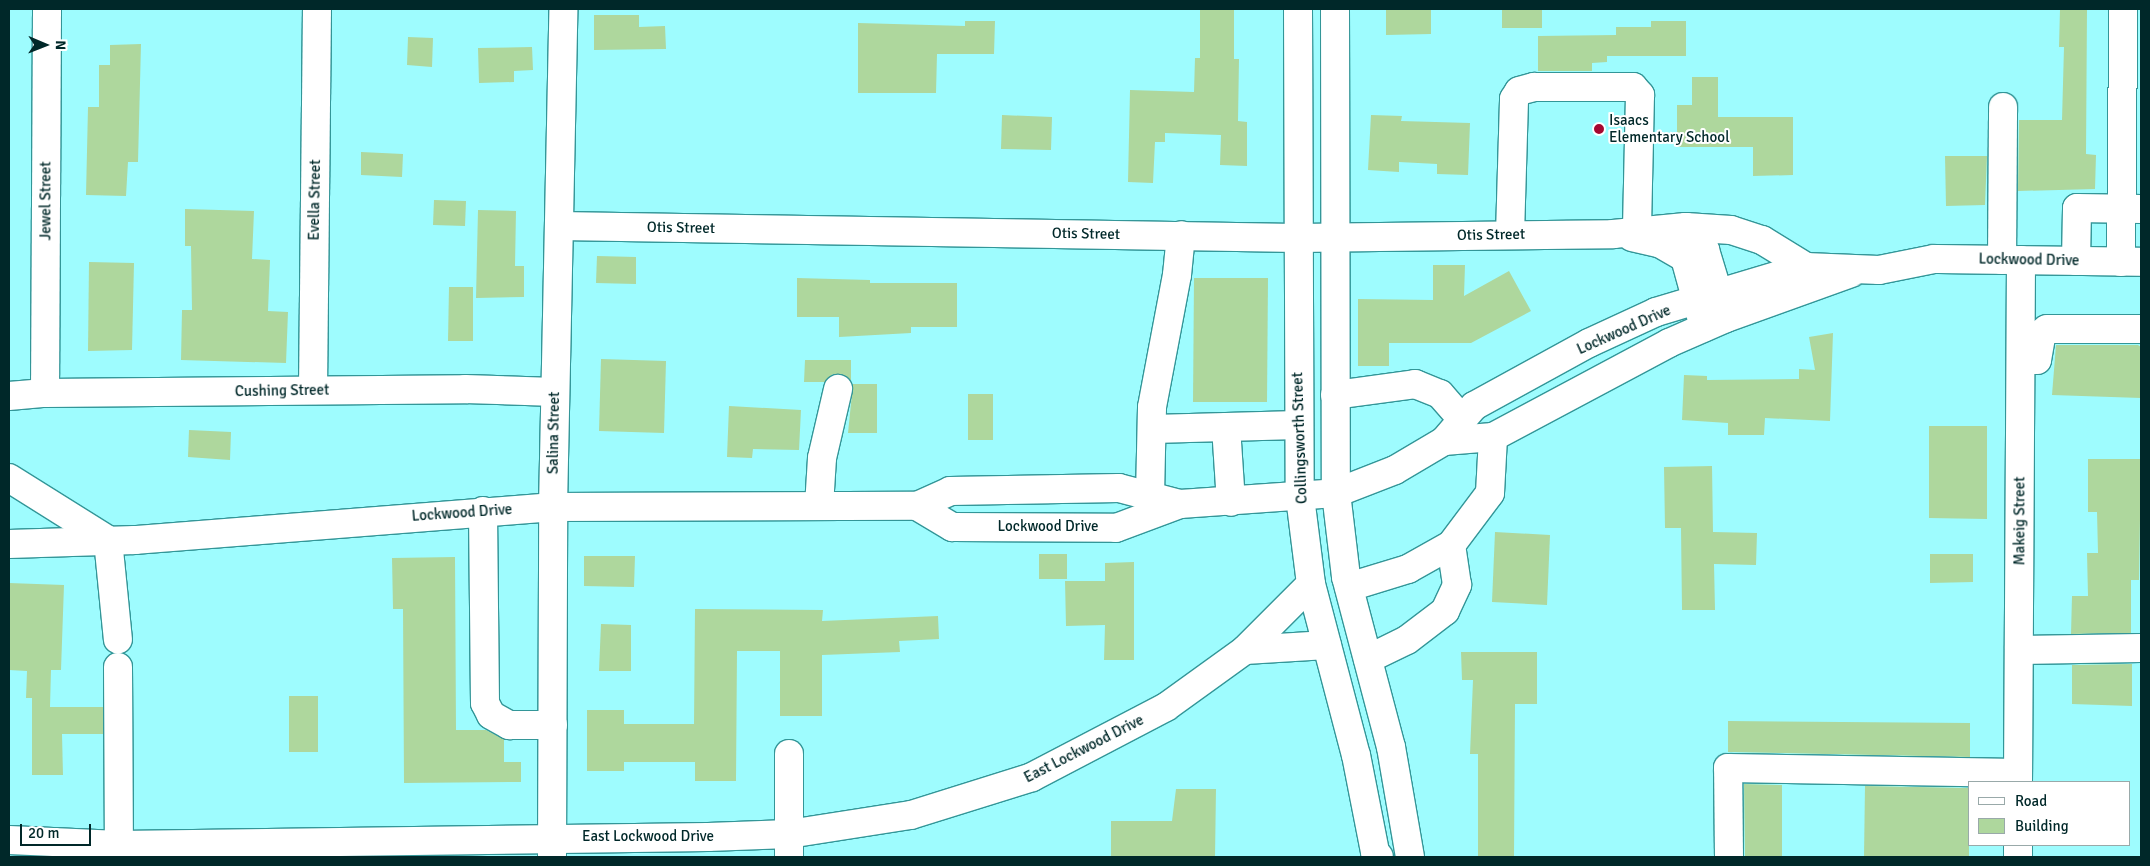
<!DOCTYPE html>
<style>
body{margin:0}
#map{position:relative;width:2150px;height:866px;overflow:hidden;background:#9efcfe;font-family:Signika,sans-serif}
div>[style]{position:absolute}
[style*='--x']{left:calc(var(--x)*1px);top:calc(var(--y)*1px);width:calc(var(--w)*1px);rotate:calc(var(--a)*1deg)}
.building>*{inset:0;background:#aed79d}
.roads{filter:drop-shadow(1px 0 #339698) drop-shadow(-1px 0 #339698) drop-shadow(0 1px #339698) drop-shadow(0 -1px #339698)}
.minor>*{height:28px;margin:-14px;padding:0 14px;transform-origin:14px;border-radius:14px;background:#fff}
.major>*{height:28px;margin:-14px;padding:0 14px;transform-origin:14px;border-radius:14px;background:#fff}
.dots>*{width:14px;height:14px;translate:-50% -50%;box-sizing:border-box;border:2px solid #fff;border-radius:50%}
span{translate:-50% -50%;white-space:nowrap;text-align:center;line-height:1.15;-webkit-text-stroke:4px #fff;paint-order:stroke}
.poi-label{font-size:15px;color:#002829}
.left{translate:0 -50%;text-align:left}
.street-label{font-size:15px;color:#002829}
.frame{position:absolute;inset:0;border:10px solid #002829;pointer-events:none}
.legend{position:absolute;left:1968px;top:781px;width:162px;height:65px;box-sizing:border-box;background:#fff;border:1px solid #99a9a9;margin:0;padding:6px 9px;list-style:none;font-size:15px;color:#002829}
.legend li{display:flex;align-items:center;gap:10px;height:25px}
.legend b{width:25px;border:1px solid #99a9a9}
.north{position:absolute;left:20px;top:20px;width:50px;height:50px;-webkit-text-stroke:4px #fff;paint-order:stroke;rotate:91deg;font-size:14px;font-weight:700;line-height:20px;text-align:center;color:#002829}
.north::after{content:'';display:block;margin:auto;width:18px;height:22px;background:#002829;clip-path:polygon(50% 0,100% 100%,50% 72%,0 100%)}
.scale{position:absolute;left:20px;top:824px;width:71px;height:22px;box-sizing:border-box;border:2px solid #002829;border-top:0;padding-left:6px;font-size:15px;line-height:18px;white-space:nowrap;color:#002829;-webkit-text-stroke:4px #fff;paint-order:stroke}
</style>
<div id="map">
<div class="building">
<div style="clip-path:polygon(1200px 9px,1234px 9px,1234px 59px,1239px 59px,1238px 121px,1247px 122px,1247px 166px,1220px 165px,1221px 135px,1165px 133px,1165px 142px,1155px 142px,1153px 183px,1128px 182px,1130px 90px,1194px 92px,1195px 58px,1200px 58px)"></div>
<div style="clip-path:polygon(1386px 9px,1431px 9px,1431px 34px,1386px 35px)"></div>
<div style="clip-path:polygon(1502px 9px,1542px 9px,1542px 28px,1502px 28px)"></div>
<div style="clip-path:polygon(2060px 9px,2087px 9px,2086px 154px,2096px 155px,2095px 189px,2018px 191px,2019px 120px,2062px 120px,2064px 47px,2059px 47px)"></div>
<div style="clip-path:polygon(594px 15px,639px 15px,639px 27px,665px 26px,666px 49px,594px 50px)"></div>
<div style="clip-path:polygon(965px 21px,995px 21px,994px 54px,937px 54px,936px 93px,858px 93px,858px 23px,965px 26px)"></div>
<div style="clip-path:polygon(1651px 21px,1686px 21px,1686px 56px,1607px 56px,1607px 62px,1592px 63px,1592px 71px,1538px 71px,1538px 36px,1616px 35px,1616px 27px,1651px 27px)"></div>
<div style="clip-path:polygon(408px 37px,433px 38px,432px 67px,407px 65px)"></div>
<div style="clip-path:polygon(141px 44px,138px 162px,128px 162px,126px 196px,86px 195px,88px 107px,99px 107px,99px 65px,110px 65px,110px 45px)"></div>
<div style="clip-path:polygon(532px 47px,533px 70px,514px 71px,514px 82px,479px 83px,478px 48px)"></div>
<div style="clip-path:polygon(1692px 77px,1718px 77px,1718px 117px,1793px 117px,1793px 175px,1753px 176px,1753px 147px,1677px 147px,1677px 105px,1692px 105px)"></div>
<div style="clip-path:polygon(1002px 115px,1052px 117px,1051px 150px,1001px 149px)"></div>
<div style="clip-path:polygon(1371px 115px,1402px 116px,1401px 121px,1470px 123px,1468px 175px,1437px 174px,1437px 164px,1399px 162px,1399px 172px,1368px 170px)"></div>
<div style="clip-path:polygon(361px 152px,403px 154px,402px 177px,361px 175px)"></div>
<div style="clip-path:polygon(1945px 156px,1987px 156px,1985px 205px,1946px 206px)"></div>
<div style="clip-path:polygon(434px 200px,466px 201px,465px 226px,433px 225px)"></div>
<div style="clip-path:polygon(185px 209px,254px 211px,252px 259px,270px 260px,268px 311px,288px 312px,286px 363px,181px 360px,182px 310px,192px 310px,191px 246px,185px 246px)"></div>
<div style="clip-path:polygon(478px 210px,516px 211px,515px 266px,524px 266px,524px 297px,476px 298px)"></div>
<div style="clip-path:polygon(597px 256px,636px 257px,636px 284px,596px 283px)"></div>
<div style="clip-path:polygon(89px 262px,134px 263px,132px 350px,88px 351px)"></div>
<div style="clip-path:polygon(1433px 265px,1465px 265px,1464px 296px,1509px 271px,1531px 311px,1471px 343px,1389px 343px,1389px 366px,1358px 366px,1358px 299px,1433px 300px)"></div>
<div style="clip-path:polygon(797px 278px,870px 280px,870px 283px,957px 283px,957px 327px,911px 327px,911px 333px,839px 337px,839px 317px,797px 317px)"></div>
<div style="clip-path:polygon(1194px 278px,1268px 278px,1267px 402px,1193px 402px)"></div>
<div style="clip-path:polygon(449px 287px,473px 287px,473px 341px,448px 341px)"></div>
<div style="clip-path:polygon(1833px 333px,1830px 421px,1765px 418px,1764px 435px,1728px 435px,1728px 423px,1682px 420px,1684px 375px,1707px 376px,1707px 380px,1799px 379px,1799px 369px,1815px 370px,1809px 337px)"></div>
<div style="clip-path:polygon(2056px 345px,2138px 345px,2141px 347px,2141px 398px,2052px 395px)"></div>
<div style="clip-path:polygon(601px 359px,666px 361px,664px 433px,599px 431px)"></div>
<div style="clip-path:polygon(805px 360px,851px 360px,851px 381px,841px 374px,833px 374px,825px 382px,804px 382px)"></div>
<div style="clip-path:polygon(853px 384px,877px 384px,877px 433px,848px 433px)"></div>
<div style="clip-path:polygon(968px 394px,993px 394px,993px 440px,968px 440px)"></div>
<div style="clip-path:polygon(729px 406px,801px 410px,799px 450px,753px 449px,752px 458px,727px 457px)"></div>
<div style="clip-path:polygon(1929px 426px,1987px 426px,1987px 519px,1929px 518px)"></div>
<div style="clip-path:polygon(189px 430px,231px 432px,230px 460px,188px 457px)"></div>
<div style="clip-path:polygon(2088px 459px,2141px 459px,2139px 580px,2131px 580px,2131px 633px,2071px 634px,2072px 596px,2088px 596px,2087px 553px,2098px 553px,2097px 512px,2088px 512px)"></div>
<div style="clip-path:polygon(1712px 466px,1713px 532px,1757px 533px,1756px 565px,1714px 564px,1715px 610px,1682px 610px,1681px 528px,1665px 528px,1664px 467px)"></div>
<div style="clip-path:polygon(1495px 532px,1550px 535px,1547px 605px,1492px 602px)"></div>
<div style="clip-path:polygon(1039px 554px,1067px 554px,1067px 579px,1039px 579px)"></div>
<div style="clip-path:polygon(1930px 554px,1973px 554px,1973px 582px,1930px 583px)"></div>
<div style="clip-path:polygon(584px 556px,635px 556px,634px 587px,584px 586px)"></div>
<div style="clip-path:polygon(455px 557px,456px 730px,486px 730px,504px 739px,504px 762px,521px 762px,521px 782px,404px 783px,403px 609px,393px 609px,392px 558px)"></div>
<div style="clip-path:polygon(1134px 562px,1134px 660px,1104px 660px,1105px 625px,1066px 626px,1065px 581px,1105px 581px,1105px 563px)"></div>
<div style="clip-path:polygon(9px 583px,64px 585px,61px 670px,51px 670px,50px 707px,103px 707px,103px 734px,62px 734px,63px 775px,32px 775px,32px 698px,26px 698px,27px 671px,9px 670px)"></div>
<div style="clip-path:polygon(695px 609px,823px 610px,822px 621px,938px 616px,939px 639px,899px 641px,900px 652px,822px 655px,822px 716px,780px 716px,780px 651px,737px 651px,736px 781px,695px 781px,695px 762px,624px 762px,624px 771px,587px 771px,587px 710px,624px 710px,624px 724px,694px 724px)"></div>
<div style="clip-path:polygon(601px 624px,631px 625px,631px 671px,599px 671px)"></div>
<div style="clip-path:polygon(1461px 652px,1537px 652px,1537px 704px,1515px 704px,1514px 857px,1478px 857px,1478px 754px,1470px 754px,1473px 680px,1462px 680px)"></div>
<div style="clip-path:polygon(2132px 664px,2132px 706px,2072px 704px,2072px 665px)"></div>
<div style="clip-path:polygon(289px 696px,318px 696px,318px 752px,289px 752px)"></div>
<div style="clip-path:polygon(1728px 721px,1970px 723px,1970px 757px,1728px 752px)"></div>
<div style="clip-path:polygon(1744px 784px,1782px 785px,1782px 857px,1745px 857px)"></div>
<div style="clip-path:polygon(1865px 786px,1969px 788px,1969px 857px,1864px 857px)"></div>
<div style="clip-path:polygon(1176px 789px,1216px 789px,1215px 857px,1111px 857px,1111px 821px,1172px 821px)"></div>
</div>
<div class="roads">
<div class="minor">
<div style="--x:559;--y:226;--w:738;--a:0.93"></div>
<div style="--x:1297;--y:238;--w:316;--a:-0.7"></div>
<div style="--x:1613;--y:234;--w:73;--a:-5.5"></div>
<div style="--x:1686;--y:227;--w:45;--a:3.8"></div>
<div style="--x:1731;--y:230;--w:33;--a:18"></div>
<div style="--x:1762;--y:240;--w:52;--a:31.5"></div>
<div style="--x:1686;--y:227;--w:30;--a:50"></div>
<div style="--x:1705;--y:250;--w:69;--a:73.1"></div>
<div style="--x:1510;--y:235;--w:136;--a:-88.3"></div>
<div style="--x:1514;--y:99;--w:9;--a:-58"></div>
<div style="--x:1519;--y:91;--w:16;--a:-15"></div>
<div style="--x:1534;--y:87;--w:99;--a:0"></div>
<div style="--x:1633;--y:87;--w:11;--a:49"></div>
<div style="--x:1640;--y:95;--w:137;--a:91.3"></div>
<div style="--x:1632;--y:237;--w:28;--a:13"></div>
<div style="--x:1659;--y:243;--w:30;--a:30"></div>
<div style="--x:1685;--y:258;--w:72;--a:74.6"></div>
<div style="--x:2002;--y:260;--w:153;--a:-89.6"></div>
<div style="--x:2076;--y:261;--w:53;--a:-88.9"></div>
<div style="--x:2077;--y:208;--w:64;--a:0.9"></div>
<div style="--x:2121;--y:262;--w:253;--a:-89.5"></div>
<div style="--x:2021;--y:361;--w:16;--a:-4"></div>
<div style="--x:2037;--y:360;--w:27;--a:-80"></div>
<div style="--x:2042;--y:333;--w:6;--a:-39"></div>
<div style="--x:2047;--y:329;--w:94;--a:0"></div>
<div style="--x:313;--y:390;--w:381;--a:-89.4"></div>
<div style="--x:45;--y:393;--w:384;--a:-89.7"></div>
<div style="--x:1335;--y:395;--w:81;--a:-7.8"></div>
<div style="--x:1415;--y:384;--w:27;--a:22"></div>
<div style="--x:1440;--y:394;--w:35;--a:49"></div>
<div style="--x:9;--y:396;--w:36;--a:-5"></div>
<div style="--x:45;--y:393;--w:420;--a:-0.5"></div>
<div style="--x:465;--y:389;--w:90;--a:1.9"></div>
<div style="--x:1226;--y:427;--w:75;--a:86.2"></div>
<div style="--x:1153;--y:429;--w:145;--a:-1.6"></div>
<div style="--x:1336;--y:493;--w:85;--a:83.2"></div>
<div style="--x:1346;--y:577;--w:176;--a:75.2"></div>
<div style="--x:1391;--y:747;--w:112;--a:80.2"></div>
<div style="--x:1150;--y:496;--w:89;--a:-88.7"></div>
<div style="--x:1152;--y:407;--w:134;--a:-79.3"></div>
<div style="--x:1177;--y:275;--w:40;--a:-84.3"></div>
<div style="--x:1300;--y:497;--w:88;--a:82.8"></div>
<div style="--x:1311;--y:584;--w:177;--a:75.3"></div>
<div style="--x:1356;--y:755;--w:99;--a:78.9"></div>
<div style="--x:1375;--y:852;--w:6;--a:51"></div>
<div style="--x:819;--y:506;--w:48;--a:-86.4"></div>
<div style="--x:822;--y:458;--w:71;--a:-76.9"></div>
<div style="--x:483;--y:511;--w:192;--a:89.4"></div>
<div style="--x:485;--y:703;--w:13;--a:63"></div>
<div style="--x:491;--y:715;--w:21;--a:29"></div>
<div style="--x:509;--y:725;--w:44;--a:0"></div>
<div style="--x:108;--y:540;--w:100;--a:84.3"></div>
<div style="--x:1349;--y:587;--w:62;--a:-17"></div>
<div style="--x:1408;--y:569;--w:49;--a:-29.2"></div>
<div style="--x:1451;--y:545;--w:65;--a:-53.1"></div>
<div style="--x:1490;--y:493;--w:56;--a:-86.9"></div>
<div style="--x:1245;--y:650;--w:82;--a:-3.5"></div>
<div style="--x:2019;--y:650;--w:122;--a:-0.9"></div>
<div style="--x:1368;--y:659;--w:43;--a:-26"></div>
<div style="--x:1407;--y:640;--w:48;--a:-37.3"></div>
<div style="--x:1445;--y:611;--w:29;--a:-65"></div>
<div style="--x:1457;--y:585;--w:40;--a:-98.5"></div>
<div style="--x:118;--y:667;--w:178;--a:89.7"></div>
<div style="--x:2018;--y:782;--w:522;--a:-89.67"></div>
<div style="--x:9;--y:840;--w:110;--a:2.6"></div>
<div style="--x:119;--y:845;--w:589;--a:-0.78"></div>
<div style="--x:708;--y:837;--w:81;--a:-2.1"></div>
<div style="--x:789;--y:834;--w:123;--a:-8.9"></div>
<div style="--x:911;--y:815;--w:127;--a:-17.4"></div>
<div style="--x:1032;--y:777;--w:151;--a:-27.6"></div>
<div style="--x:1166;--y:707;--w:97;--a:-35.8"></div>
<div style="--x:1245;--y:650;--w:93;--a:-45"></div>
<div style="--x:2018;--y:845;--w:12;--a:90"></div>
<div style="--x:552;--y:857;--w:350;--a:-89.8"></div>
<div style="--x:553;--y:507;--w:498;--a:-88.8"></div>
<div style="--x:789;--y:857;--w:103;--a:-90"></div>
<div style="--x:1729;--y:857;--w:89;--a:-90.6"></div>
<div style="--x:1728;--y:768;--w:290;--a:1"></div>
</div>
<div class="major">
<div style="--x:1298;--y:9;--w:488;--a:89.8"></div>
<div style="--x:1335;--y:9;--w:484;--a:89.9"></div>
<div style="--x:1444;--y:441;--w:49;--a:-4.7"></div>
<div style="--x:1493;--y:437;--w:200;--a:-28.1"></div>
<div style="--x:1669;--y:343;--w:62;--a:-23.7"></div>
<div style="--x:1726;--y:318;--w:133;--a:-19.8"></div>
<div style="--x:9;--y:478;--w:117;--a:32.1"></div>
<div style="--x:917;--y:506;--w:41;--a:31"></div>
<div style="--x:952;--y:527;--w:164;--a:0.3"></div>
<div style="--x:1116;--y:528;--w:68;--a:-20.6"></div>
<div style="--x:9;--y:544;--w:126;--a:-1.8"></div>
<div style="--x:135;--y:540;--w:419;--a:-4.5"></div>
<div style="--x:553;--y:507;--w:364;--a:-0.2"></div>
<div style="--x:917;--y:506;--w:36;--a:-24"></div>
<div style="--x:950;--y:491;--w:169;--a:-1"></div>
<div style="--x:1119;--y:488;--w:63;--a:14.7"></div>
<div style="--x:1180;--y:504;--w:156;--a:-4"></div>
<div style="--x:1336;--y:493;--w:63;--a:-21.3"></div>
<div style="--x:1395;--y:470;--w:57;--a:-30.6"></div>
<div style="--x:1444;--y:441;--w:46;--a:-49.4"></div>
<div style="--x:1474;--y:406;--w:131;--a:-28.7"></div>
<div style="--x:1589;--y:343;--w:74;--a:-24.8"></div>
<div style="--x:1656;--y:312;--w:157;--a:-16.7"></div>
<div style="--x:1806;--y:267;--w:73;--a:2.4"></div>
<div style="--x:1879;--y:270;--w:56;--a:-11.3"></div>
<div style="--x:1934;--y:259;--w:207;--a:0.8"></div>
</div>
</div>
<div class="dots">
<div style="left:1599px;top:129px;background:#a50831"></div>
</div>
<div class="poi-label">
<span class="left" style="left:1609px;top:129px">Isaacs<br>Elementary School</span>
</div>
<div class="street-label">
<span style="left:315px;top:200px;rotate:-89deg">Evella Street</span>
<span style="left:46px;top:201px;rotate:-90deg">Jewel Street</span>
<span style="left:681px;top:228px;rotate:1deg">Otis Street</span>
<span style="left:1086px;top:234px;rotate:1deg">Otis Street</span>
<span style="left:1491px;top:235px;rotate:-1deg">Otis Street</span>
<span style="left:2029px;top:260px;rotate:1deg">Lockwood Drive</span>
<span style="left:1624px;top:330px;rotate:-24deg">Lockwood Drive</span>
<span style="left:282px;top:391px;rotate:-1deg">Cushing Street</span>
<span style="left:554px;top:433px;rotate:-89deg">Salina Street</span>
<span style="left:1300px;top:438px;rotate:-92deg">Collingsworth Street</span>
<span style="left:462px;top:513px;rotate:-4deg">Lockwood Drive</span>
<span style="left:2020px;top:521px;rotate:-90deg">Makeig Street</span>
<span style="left:1048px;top:527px">Lockwood Drive</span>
<span style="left:1084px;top:749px;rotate:-27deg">East Lockwood Drive</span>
<span style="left:648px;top:837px">East Lockwood Drive</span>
</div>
<div class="frame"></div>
<ul class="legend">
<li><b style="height:6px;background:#fff"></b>Road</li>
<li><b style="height:14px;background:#aed79d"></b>Building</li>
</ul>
<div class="north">N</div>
<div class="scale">20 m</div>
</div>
